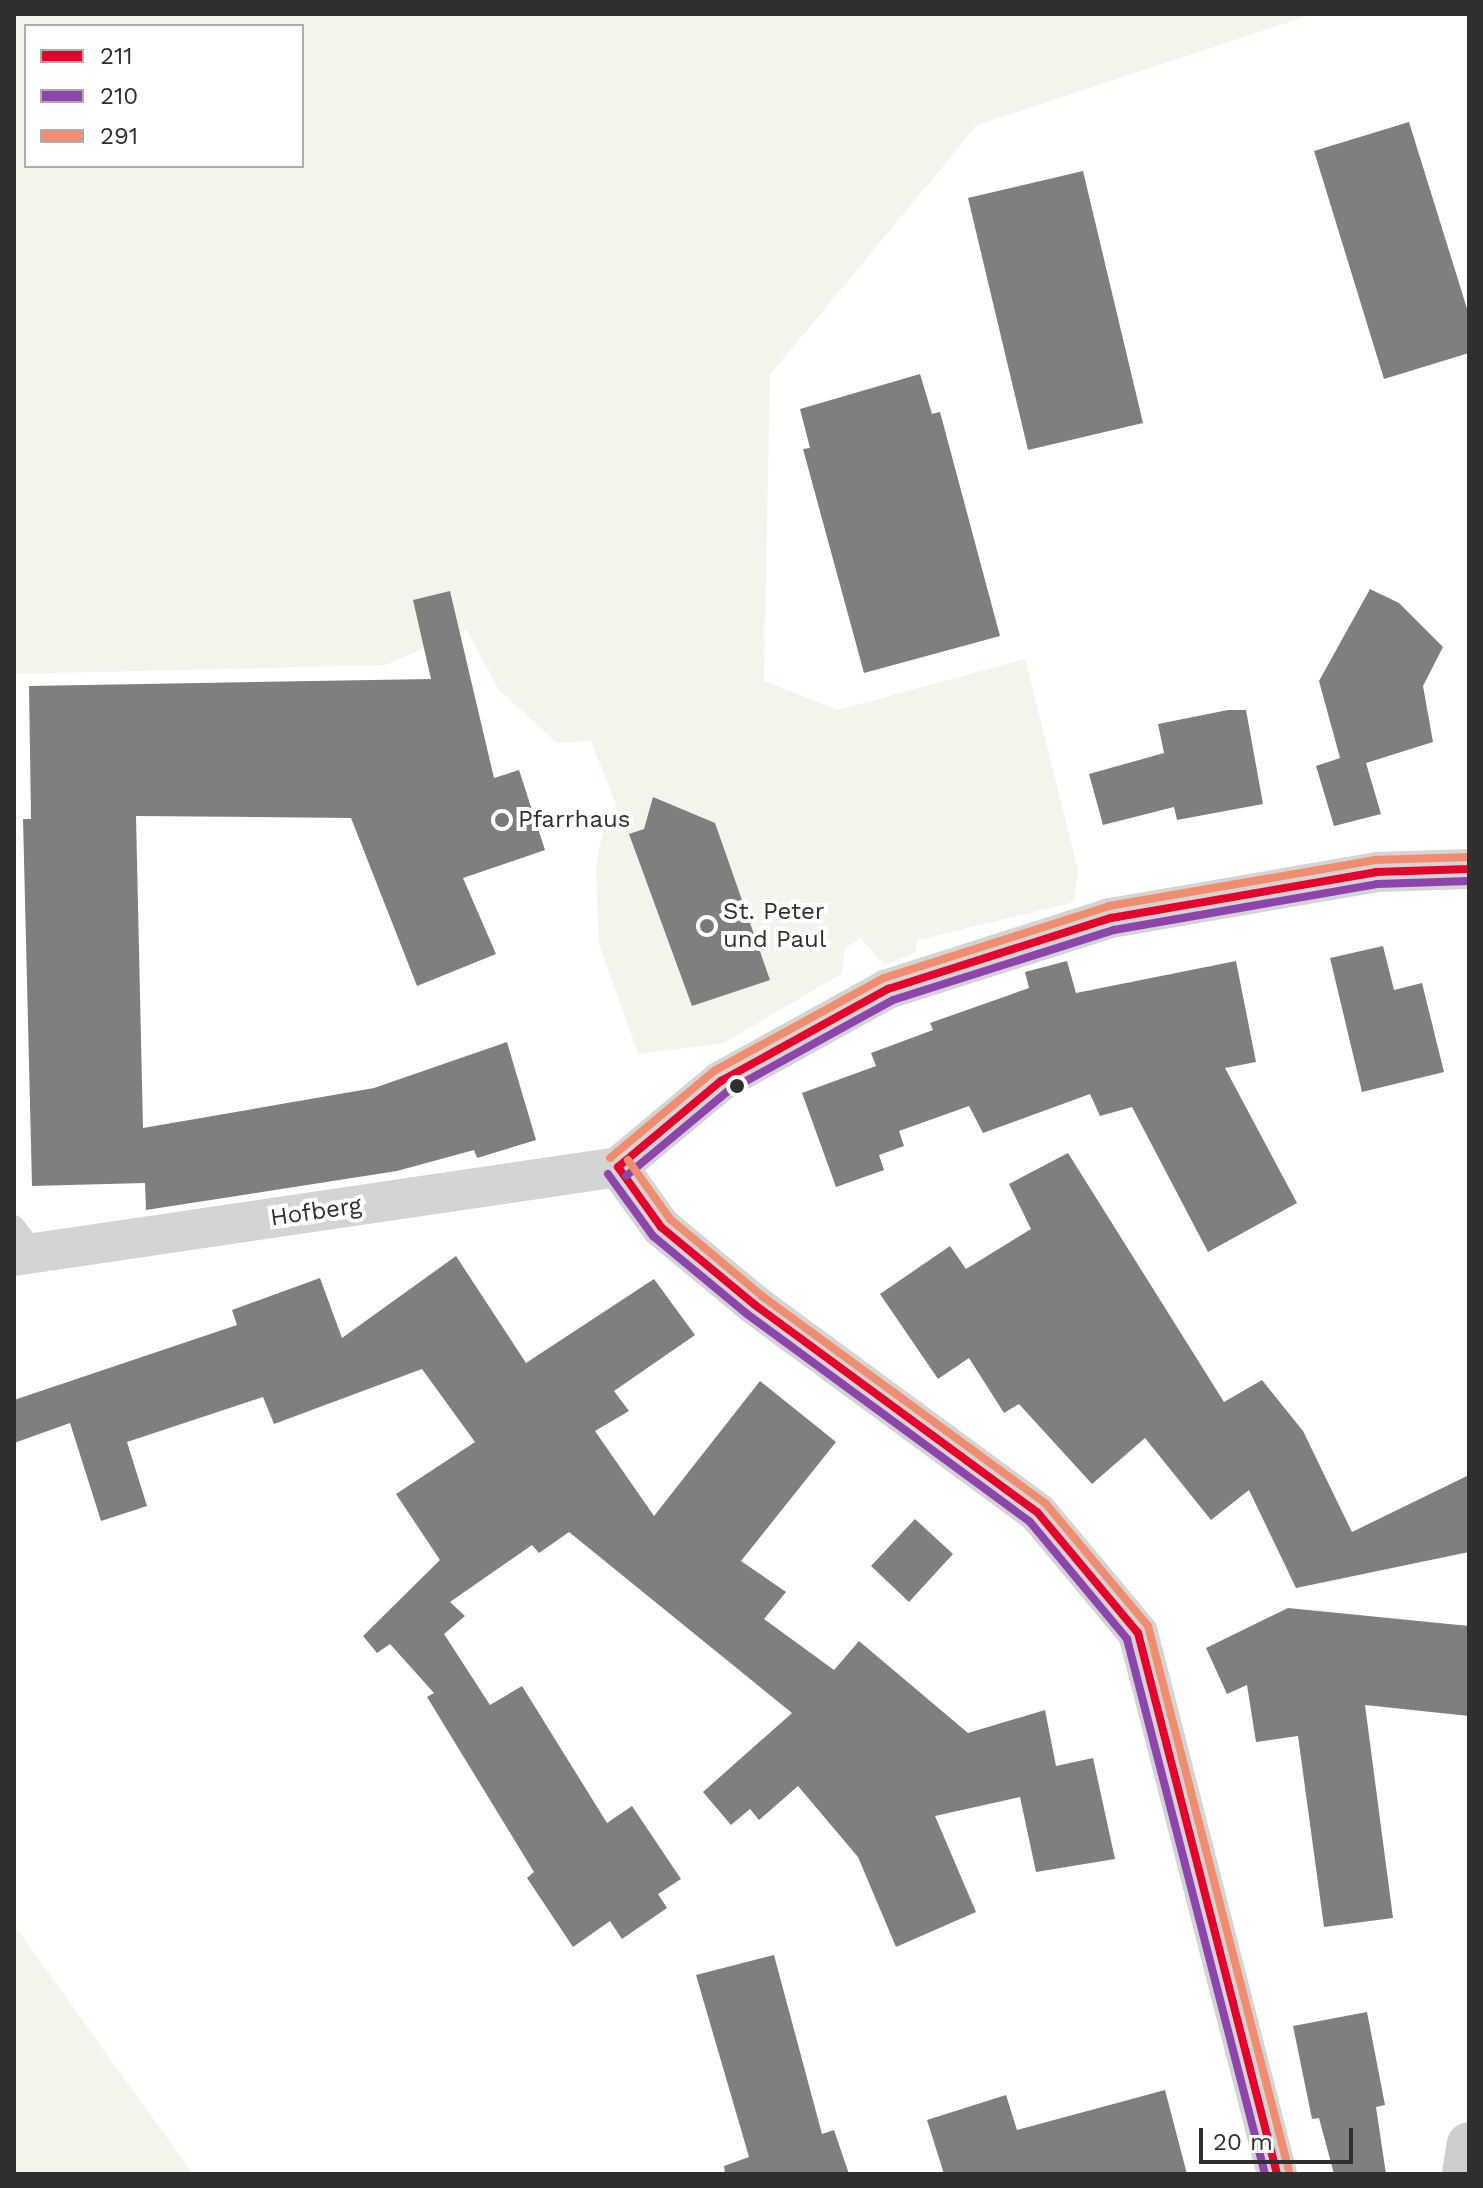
<!DOCTYPE html>
<style>
body{margin:0}
#map{position:relative;width:1483px;height:2188px;overflow:hidden;background:#fff;font-family:"Work Sans",sans-serif}
div>[style]{position:absolute}
[style*='--x']{left:calc(var(--x)*1px);top:calc(var(--y)*1px);width:calc(var(--w)*1px);rotate:calc(var(--a)*1deg)}
.green>*{inset:0;background:#f1f5ec}
.building>*{inset:0;background:#7f7f7f}
.lane>*{height:20px;margin:-10px;padding:0 10px;transform-origin:10px;border-radius:10px;background:#d4d4d4}
.street>*{height:40px;margin:-20px;padding:0 20px;transform-origin:20px;border-radius:20px;background:#d4d4d4}
.secondary>*{height:44px;margin:-22px;padding:0 22px;transform-origin:22px;border-radius:22px;background:#cdcdcd}
.bus-1>*{height:8px;margin:-4px;padding:0 4px;transform-origin:4px;border-radius:4px;background:#e4002b}
.bus-2>*{height:8px;margin:-4px;padding:0 4px;transform-origin:4px;border-radius:4px;background:#8e44ad}
.bus-3>*{height:8px;margin:-4px;padding:0 4px;transform-origin:4px;border-radius:4px;background:#f18d6e}
.dots>*{width:22px;height:22px;translate:-50% -50%;box-sizing:border-box;border:4px solid #fff;border-radius:50%}
span{translate:-50% -50%;white-space:nowrap;text-align:center;line-height:1.15;-webkit-text-stroke:8px #fff;paint-order:stroke}
.poi-label{font-size:24px;color:#2f2f2f}
.left{translate:0 -50%;text-align:left}
.street-label{font-size:24px;color:#2f2f2f}
.frame{position:absolute;inset:0;border:16px solid #2f2f2f;pointer-events:none}
.legend{position:absolute;left:24px;top:24px;width:280px;height:144px;box-sizing:border-box;background:#fff;border:2px solid #acacac;margin:0;padding:10px 14px;list-style:none;font-size:24px;color:#2f2f2f}
.legend li{display:flex;align-items:center;gap:16px;height:40px}
.legend b{width:40px;border:2px solid #acacac}
.scale{position:absolute;left:1199px;top:2128px;width:154px;height:36px;box-sizing:border-box;border:4px solid #2f2f2f;border-top:0;padding-left:10px;font-size:24px;line-height:28px;white-space:nowrap;color:#2f2f2f;-webkit-text-stroke:6px #fff;paint-order:stroke}
</style>
<div id="map">
<div class="green">
<div style="clip-path:polygon(evenodd,14px 14px,1314px 14px,977px 125px,770px 375px,764px 681px,838px 710px,1025px 659px,1078px 870px,1074px 902px,918px 940px,915px 953px,884px 965px,861px 938px,845px 948px,841px 974px,724px 1043px,638px 1054px,599px 944px,596px 868px,602px 835px,617px 806px,591px 741px,557px 743px,499px 690px,466px 629px,386px 665px,14px 674px,14px 14px,26px 26px,302px 26px,302px 166px,26px 166px,26px 26px)"></div>
<div style="clip-path:polygon(14px 1925px,193px 2174px,14px 2174px)"></div>
</div>
<div class="building">
<div style="clip-path:polygon(1409px 122px,1469px 315px,1469px 353px,1384px 379px,1314px 151px)"></div>
<div style="clip-path:polygon(1083px 171px,1143px 423px,1028px 450px,968px 198px)"></div>
<div style="clip-path:polygon(920px 374px,932px 414px,940px 412px,1000px 636px,864px 673px,803px 449px,810px 448px,800px 409px)"></div>
<div style="clip-path:polygon(1370px 589px,1399px 603px,1443px 647px,1423px 686px,1433px 742px,1366px 763px,1381px 814px,1334px 826px,1316px 766px,1340px 758px,1319px 681px)"></div>
<div style="clip-path:polygon(450px 591px,494px 778px,519px 770px,545px 850px,463px 878px,496px 954px,417px 986px,351px 818px,136px 816px,143px 1128px,374px 1088px,507px 1042px,536px 1140px,477px 1158px,474px 1150px,397px 1171px,146px 1210px,145px 1183px,32px 1186px,23px 819px,31px 819px,29px 686px,431px 679px,413px 600px)"></div>
<div style="clip-path:polygon(1228px 710px,1246px 710px,1263px 804px,1177px 820px,1174px 807px,1103px 825px,1089px 774px,1164px 753px,1158px 724px)"></div>
<div style="clip-path:polygon(653px 797px,715px 823px,770px 980px,692px 1006px,629px 834px,644px 829px)"></div>
<div style="clip-path:polygon(1383px 946px,1394px 990px,1422px 983px,1444px 1072px,1362px 1092px,1330px 958px)"></div>
<div style="clip-path:polygon(1067px 961px,1076px 993px,1236px 961px,1256px 1062px,1225px 1068px,1297px 1203px,1208px 1252px,1132px 1107px,1100px 1116px,1090px 1094px,983px 1133px,969px 1106px,899px 1131px,904px 1146px,879px 1155px,884px 1170px,836px 1187px,802px 1093px,876px 1066px,871px 1053px,933px 1030px,930px 1023px,1029px 988px,1025px 972px)"></div>
<div style="clip-path:polygon(1068px 1153px,1224px 1402px,1262px 1380px,1303px 1431px,1352px 1532px,1469px 1475px,1469px 1552px,1296px 1588px,1249px 1490px,1211px 1520px,1145px 1438px,1092px 1484px,1019px 1404px,1004px 1413px,969px 1358px,938px 1379px,880px 1294px,950px 1246px,966px 1269px,1031px 1229px,1009px 1184px)"></div>
<div style="clip-path:polygon(456px 1256px,526px 1363px,654px 1279px,695px 1335px,614px 1391px,629px 1411px,595px 1431px,654px 1516px,760px 1381px,836px 1442px,741px 1561px,786px 1592px,764px 1619px,834px 1670px,859px 1641px,968px 1733px,1045px 1710px,1056px 1766px,1093px 1758px,1115px 1859px,1036px 1872px,1020px 1797px,935px 1816px,976px 1912px,896px 1947px,858px 1857px,798px 1786px,759px 1820px,750px 1809px,731px 1825px,703px 1792px,792px 1713px,569px 1532px,539px 1553px,532px 1545px,450px 1602px,465px 1616px,444px 1634px,490px 1705px,522px 1686px,607px 1823px,632px 1806px,681px 1879px,658px 1894px,667px 1908px,622px 1939px,610px 1921px,573px 1947px,527px 1878px,534px 1872px,427px 1697px,434px 1693px,390px 1644px,377px 1653px,363px 1636px,440px 1560px,396px 1494px,475px 1442px,422px 1369px,274px 1424px,263px 1397px,127px 1442px,147px 1506px,101px 1521px,70px 1423px,14px 1443px,14px 1400px,237px 1325px,232px 1310px,320px 1278px,342px 1338px)"></div>
<div style="clip-path:polygon(915px 1519px,953px 1554px,909px 1602px,871px 1566px)"></div>
<div style="clip-path:polygon(1288px 1608px,1469px 1626px,1469px 1716px,1365px 1705px,1393px 1918px,1324px 1927px,1298px 1736px,1256px 1742px,1247px 1685px,1227px 1694px,1206px 1648px)"></div>
<div style="clip-path:polygon(774px 1955px,822px 2134px,834px 2130px,849px 2174px,725px 2174px,724px 2166px,749px 2157px,696px 1975px)"></div>
<div style="clip-path:polygon(1367px 2012px,1385px 2105px,1376px 2107px,1386px 2174px,1334px 2174px,1319px 2118px,1312px 2119px,1293px 2026px)"></div>
<div style="clip-path:polygon(1165px 2090px,1187px 2174px,944px 2174px,927px 2120px,1006px 2095px,1017px 2130px)"></div>
</div>
<div class="lane">
<div style="--x:14;--y:1225;--w:36;--a:52"></div>
</div>
<div class="street">
<div style="--x:618;--y:1167;--w:74;--a:54.4"></div>
<div style="--x:661;--y:1227;--w:122;--a:39.7"></div>
<div style="--x:755;--y:1305;--w:351;--a:36.3"></div>
<div style="--x:1038;--y:1513;--w:156;--a:50.2"></div>
<div style="--x:1138;--y:1633;--w:559;--a:75.59"></div>
<div style="--x:618;--y:1167;--w:134;--a:-39.9"></div>
<div style="--x:721;--y:1081;--w:191;--a:-28.9"></div>
<div style="--x:888;--y:989;--w:234;--a:-17.7"></div>
<div style="--x:1111;--y:918;--w:269;--a:-9.8"></div>
<div style="--x:1376;--y:872;--w:93;--a:-1.8"></div>
<div style="--x:14;--y:1256;--w:611;--a:-8.38"></div>
</div>
<div class="secondary">
<div style="--x:1464;--y:2174;--w:30;--a:-81"></div>
</div>
<div class="bus-1">
<div style="--x:618;--y:1167;--w:74;--a:54.4"></div>
<div style="--x:661;--y:1227;--w:122;--a:39.7"></div>
<div style="--x:755;--y:1305;--w:351;--a:36.3"></div>
<div style="--x:1038;--y:1513;--w:156;--a:50.2"></div>
<div style="--x:1138;--y:1633;--w:559;--a:75.59"></div>
<div style="--x:618;--y:1167;--w:134;--a:-39.9"></div>
<div style="--x:721;--y:1081;--w:191;--a:-28.9"></div>
<div style="--x:888;--y:989;--w:234;--a:-17.7"></div>
<div style="--x:1111;--y:918;--w:269;--a:-9.8"></div>
<div style="--x:1376;--y:872;--w:93;--a:-1.8"></div>
</div>
<div class="bus-2">
<div style="--x:608;--y:1174;--w:77;--a:54"></div>
<div style="--x:653;--y:1236;--w:122;--a:39.7"></div>
<div style="--x:747;--y:1314;--w:351;--a:36.3"></div>
<div style="--x:1030;--y:1522;--w:152;--a:50.3"></div>
<div style="--x:1127;--y:1639;--w:553;--a:75.54"></div>
<div style="--x:626;--y:1176;--w:133;--a:-39.8"></div>
<div style="--x:728;--y:1091;--w:188;--a:-28.9"></div>
<div style="--x:893;--y:1000;--w:232;--a:-17.6"></div>
<div style="--x:1114;--y:930;--w:267;--a:-9.9"></div>
<div style="--x:1377;--y:884;--w:92;--a:-1.9"></div>
</div>
<div class="bus-3">
<div style="--x:610;--y:1158;--w:136;--a:-39.9"></div>
<div style="--x:714;--y:1071;--w:194;--a:-28.7"></div>
<div style="--x:884;--y:978;--w:236;--a:-17.7"></div>
<div style="--x:1109;--y:906;--w:269;--a:-9.8"></div>
<div style="--x:1374;--y:860;--w:95;--a:-1.8"></div>
<div style="--x:628;--y:1160;--w:72;--a:54.6"></div>
<div style="--x:670;--y:1219;--w:120;--a:39.9"></div>
<div style="--x:762;--y:1296;--w:352;--a:36.2"></div>
<div style="--x:1046;--y:1504;--w:159;--a:50.1"></div>
<div style="--x:1148;--y:1626;--w:563;--a:75.49"></div>
</div>
<div class="dots">
<div style="left:502px;top:820px;background:#787878"></div>
<div style="left:707px;top:926px;background:#787878"></div>
<div style="left:737px;top:1086px;background:#2f2f2f"></div>
</div>
<div class="poi-label">
<span class="left" style="left:518px;top:820px">Pfarrhaus</span>
<span class="left" style="left:723px;top:926px">St. Peter<br>und Paul</span>
</div>
<div class="street-label">
<span style="left:316px;top:1212px;rotate:-8deg">Hofberg</span>
</div>
<div class="frame"></div>
<ul class="legend">
<li><b style="height:10px;background:#e4002b"></b>211</li>
<li><b style="height:10px;background:#8e44ad"></b>210</li>
<li><b style="height:10px;background:#f18d6e"></b>291</li>
</ul>
<div class="scale">20 m</div>
</div>
